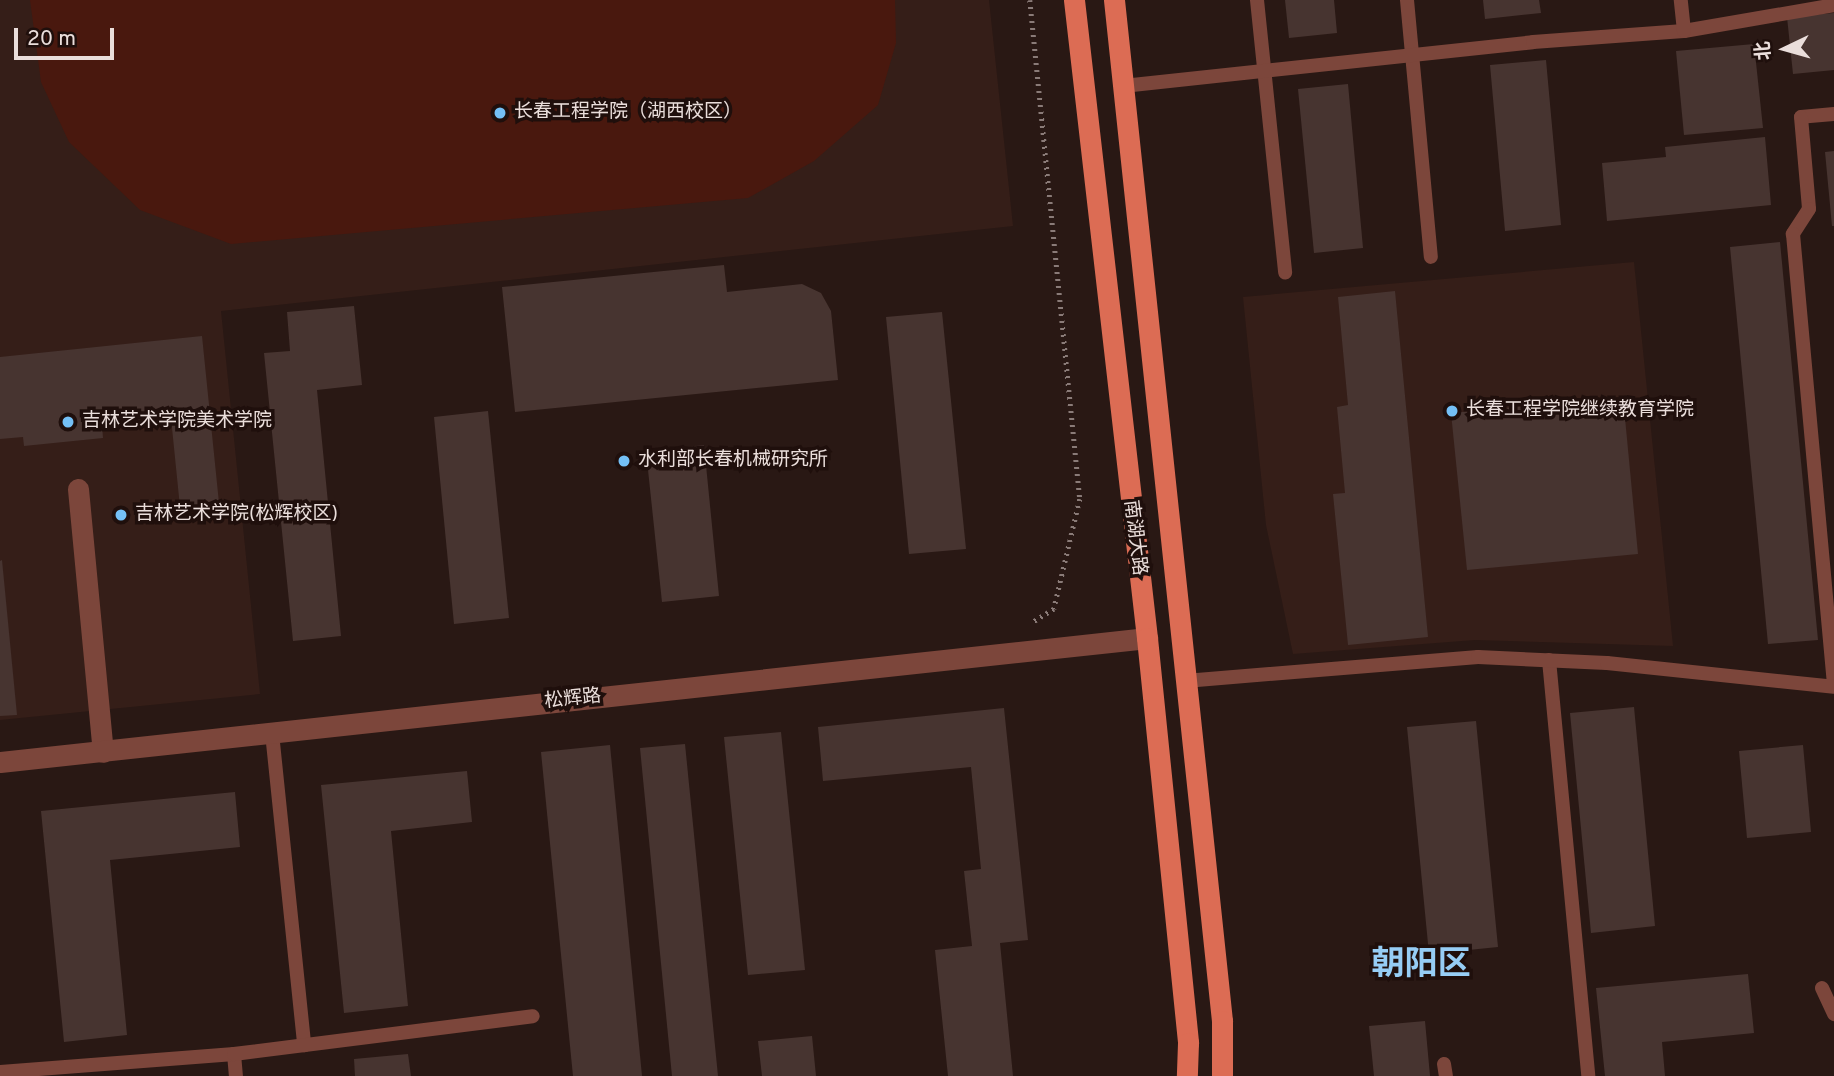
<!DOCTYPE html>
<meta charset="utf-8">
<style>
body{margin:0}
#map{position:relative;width:1834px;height:1076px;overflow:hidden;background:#291814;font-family:Overpass,"Noto Sans SC",sans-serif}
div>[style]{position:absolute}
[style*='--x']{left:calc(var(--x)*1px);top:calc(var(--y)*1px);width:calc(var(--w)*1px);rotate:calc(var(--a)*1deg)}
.built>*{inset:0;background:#351e18}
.green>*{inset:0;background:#49180e}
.building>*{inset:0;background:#473430}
.path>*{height:4.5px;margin-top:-2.25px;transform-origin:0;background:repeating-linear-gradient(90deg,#8a7b78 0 2px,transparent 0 7px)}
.lane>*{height:14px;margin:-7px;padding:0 7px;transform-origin:7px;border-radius:7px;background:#7c463b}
.street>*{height:21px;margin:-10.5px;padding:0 10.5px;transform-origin:10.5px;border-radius:10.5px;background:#7c463b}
.primary>*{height:21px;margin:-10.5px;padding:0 10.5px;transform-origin:10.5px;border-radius:10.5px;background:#dc6c54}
.dots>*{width:19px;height:19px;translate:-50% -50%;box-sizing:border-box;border:4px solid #1f0f0c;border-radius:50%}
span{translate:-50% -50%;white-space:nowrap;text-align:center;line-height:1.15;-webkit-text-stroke:7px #1f0f0c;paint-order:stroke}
.poi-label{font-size:19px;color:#eadedb}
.left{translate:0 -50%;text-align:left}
.street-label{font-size:19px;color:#eadedb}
.town-label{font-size:33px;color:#96cdf5;font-weight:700}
.north{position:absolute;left:1750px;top:14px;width:70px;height:70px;-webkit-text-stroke:5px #1f0f0c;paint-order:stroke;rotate:265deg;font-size:19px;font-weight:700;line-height:28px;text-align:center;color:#eadedb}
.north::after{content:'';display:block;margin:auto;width:24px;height:32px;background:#eadedb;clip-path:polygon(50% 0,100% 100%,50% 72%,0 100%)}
.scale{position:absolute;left:14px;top:28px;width:100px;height:32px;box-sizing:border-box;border:4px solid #eadedb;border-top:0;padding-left:9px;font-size:21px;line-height:24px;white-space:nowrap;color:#eadedb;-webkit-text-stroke:5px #1f0f0c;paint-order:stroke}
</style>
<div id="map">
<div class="built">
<div style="clip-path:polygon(0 0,989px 0,1013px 226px,221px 311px,260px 694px,0 720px)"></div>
<div style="clip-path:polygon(1634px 262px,1673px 646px,1475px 640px,1293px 654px,1266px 525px,1243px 297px)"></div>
</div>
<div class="green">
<div style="clip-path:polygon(30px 0,895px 0,896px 43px,878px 105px,814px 161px,748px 198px,231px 244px,140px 210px,69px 142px,41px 82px)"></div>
</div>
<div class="building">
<div style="clip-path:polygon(1285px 0,1334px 0,1337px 33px,1289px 38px)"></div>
<div style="clip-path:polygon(1483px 0,1539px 0,1541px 13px,1485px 19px)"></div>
<div style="clip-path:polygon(1834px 13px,1834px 70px,1793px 74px,1787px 17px)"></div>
<div style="clip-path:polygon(1754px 44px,1763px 128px,1684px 135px,1676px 51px)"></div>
<div style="clip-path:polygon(1546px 60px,1561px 225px,1505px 231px,1490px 65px)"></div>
<div style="clip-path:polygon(1348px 84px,1363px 248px,1314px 253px,1298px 89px)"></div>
<div style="clip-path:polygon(1765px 137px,1771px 205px,1607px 221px,1602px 163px,1666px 157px,1665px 147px)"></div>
<div style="clip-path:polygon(1834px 151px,1834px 226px,1832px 226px,1825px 152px)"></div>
<div style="clip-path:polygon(1780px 242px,1818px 640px,1768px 644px,1730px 247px)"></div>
<div style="clip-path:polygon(724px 265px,727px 292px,802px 284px,821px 293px,831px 311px,838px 380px,515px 412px,502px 287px)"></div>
<div style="clip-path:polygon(1395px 291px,1428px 637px,1348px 645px,1333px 494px,1345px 493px,1337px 407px,1348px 405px,1338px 297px)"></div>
<div style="clip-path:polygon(354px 306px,362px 385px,317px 390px,341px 636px,293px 641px,264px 353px,290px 351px,287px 312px)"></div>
<div style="clip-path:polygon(942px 312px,966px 549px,909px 554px,886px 317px)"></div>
<div style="clip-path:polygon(202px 336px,219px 503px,180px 507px,171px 418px,102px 425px,103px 438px,24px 446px,23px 437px,0 439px,0 357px)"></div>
<div style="clip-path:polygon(1623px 397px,1638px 554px,1467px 570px,1451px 413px)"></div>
<div style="clip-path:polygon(488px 411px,509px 618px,454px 624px,434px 417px)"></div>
<div style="clip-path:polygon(704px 445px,719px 596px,662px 602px,646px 451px)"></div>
<div style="clip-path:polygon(2px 560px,17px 715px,0 716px,0 561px)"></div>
<div style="clip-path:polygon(1634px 707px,1655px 926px,1591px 933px,1570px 713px)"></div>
<div style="clip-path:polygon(1004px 708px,1028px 940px,1000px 943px,1013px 1076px,948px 1076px,935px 950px,972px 946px,964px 871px,981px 869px,971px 767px,823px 781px,818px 727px)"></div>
<div style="clip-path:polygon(1476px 721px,1498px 947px,1429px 954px,1407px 727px)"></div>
<div style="clip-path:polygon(781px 732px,805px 970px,748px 975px,724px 737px)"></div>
<div style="clip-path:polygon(685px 744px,718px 1076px,672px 1076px,640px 748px)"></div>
<div style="clip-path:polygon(610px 745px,642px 1076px,573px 1076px,541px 752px)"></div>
<div style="clip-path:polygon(1803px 745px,1811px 832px,1747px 838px,1739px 751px)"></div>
<div style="clip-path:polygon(467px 771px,472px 822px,391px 831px,408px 1006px,344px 1013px,321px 785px)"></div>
<div style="clip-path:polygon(235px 792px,240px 847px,110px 860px,127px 1035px,64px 1042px,41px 811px)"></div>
<div style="clip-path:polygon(1748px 974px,1754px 1033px,1662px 1042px,1665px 1076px,1605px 1076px,1596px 988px)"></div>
<div style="clip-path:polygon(1425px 1021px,1430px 1076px,1374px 1076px,1369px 1026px)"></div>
<div style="clip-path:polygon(812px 1036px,816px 1076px,762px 1076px,758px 1041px)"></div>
<div style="clip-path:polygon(408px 1054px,411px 1076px,355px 1076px,354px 1059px)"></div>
</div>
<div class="path">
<div style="--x:1030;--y:0;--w:501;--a:84.28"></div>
<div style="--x:1080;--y:499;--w:113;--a:103.3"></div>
<div style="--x:1054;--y:609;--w:25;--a:148"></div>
</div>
<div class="lane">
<div style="--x:1257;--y:0;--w:274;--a:84.1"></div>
<div style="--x:1407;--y:0;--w:258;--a:84.7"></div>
<div style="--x:1684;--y:31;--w:152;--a:-9.8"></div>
<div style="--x:1123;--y:86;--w:412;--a:-6.1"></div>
<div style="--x:1533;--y:42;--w:151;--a:-4.2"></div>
<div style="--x:1684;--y:31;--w:31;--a:-96"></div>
<div style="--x:1834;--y:114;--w:33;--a:175"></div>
<div style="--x:1801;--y:117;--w:92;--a:85"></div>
<div style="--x:1809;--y:209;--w:30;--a:123"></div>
<div style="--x:1793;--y:234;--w:452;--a:84.8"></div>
<div style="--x:1549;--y:660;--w:418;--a:84.6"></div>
<div style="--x:1185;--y:681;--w:294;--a:-4.7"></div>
<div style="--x:1478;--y:657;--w:129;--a:2.7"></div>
<div style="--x:1607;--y:663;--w:228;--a:6"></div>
<div style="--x:272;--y:733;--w:314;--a:84.1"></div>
<div style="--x:1822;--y:988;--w:29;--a:65"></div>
<div style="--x:234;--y:1054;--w:22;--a:85"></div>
<div style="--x:1444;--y:1064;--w:12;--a:81"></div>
<div style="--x:0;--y:1072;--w:235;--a:-4.4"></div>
<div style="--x:234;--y:1054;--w:301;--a:-7.2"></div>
</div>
<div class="street">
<div style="--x:78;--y:489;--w:264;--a:84.6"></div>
<div style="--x:0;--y:762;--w:1154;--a:-6.17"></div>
</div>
<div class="primary">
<div style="--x:1074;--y:0;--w:642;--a:83.47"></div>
<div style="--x:1147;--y:638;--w:407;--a:84.2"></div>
<div style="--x:1188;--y:1043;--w:33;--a:92"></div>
<div style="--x:1114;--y:0;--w:1027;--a:83.96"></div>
<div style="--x:1222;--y:1021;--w:55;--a:90"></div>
</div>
<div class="dots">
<div style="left:500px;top:113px;background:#74c0f6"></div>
<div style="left:1452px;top:411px;background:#74c0f6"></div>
<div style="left:68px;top:422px;background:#74c0f6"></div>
<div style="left:624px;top:461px;background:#74c0f6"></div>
<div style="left:121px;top:515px;background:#74c0f6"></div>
</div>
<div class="poi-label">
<span class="left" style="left:514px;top:113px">长春工程学院（湖西校区）</span>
<span class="left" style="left:1466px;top:411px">长春工程学院继续教育学院</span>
<span class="left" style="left:82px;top:422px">吉林艺术学院美术学院</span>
<span class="left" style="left:638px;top:461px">水利部长春机械研究所</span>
<span class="left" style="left:135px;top:515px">吉林艺术学院(松辉校区)</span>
</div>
<div class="street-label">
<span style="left:1134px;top:538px;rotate:83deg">南湖大路</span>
<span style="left:573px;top:700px;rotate:-6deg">松辉路</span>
</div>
<div class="town-label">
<span style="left:1421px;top:967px">朝阳区</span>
</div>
<div class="north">北</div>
<div class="scale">20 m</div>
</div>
